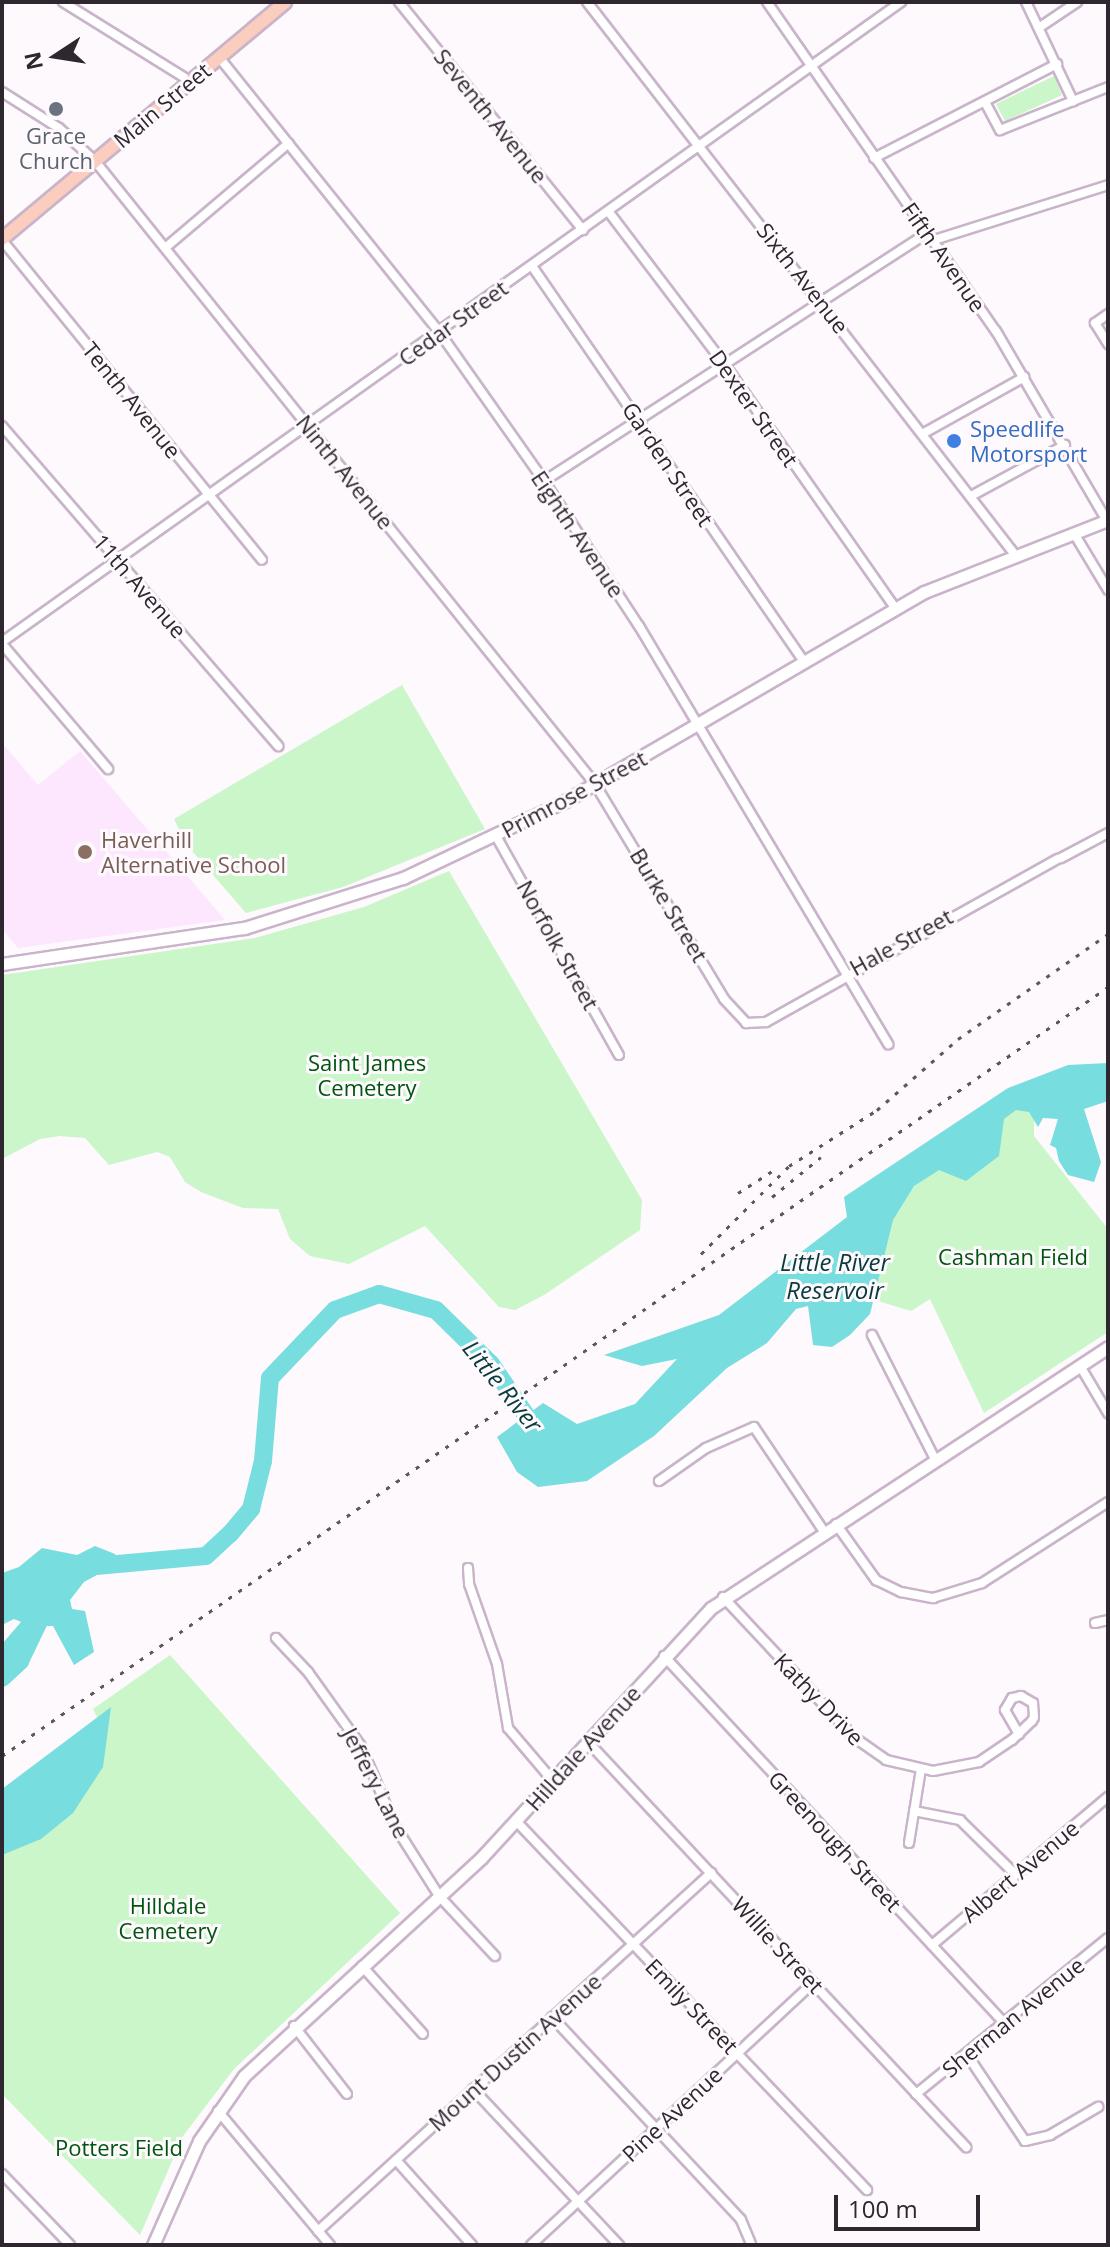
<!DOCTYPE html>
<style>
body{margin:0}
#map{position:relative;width:1110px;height:2247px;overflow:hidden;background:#fdf9fd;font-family:"Open Sans",sans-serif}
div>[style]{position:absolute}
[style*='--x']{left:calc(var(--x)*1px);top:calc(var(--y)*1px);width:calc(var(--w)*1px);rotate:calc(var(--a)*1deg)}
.built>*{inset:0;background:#fde7fe}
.green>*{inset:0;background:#caf6c9}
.water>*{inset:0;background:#78ddde}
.river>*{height:18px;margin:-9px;padding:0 9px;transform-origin:9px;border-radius:9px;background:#78ddde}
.roads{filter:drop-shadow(2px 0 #c9b4ca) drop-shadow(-2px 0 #c9b4ca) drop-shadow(0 2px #c9b4ca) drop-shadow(0 -2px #c9b4ca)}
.minor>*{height:8px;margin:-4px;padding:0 4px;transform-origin:4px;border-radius:4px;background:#fff}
.secondary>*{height:11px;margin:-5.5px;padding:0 5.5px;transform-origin:5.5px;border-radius:5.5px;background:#fff}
.primary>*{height:12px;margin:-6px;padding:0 6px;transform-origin:6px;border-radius:6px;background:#fbcdbe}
.rail>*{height:3px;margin-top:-1.5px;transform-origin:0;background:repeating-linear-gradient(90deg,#5e565e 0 4px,transparent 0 12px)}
.dots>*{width:22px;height:22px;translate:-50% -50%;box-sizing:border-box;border:4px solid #fdf9fd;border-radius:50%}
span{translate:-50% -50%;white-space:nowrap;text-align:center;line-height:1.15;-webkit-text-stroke:6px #fdf9fd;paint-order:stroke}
.street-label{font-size:22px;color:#2f272f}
.worship-label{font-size:22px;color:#5b616d}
.shop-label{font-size:22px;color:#366cbe}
.left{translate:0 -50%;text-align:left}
.education-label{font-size:22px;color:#785e54}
.park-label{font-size:22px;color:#00550e}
.water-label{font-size:24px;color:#093b3c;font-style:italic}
.frame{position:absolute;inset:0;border:4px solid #2f272f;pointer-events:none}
.north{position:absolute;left:16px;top:16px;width:80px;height:80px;-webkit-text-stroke:6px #fdf9fd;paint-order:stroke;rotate:258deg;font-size:22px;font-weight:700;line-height:32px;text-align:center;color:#2f272f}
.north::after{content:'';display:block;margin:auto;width:28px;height:36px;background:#2f272f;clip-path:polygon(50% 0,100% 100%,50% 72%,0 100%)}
.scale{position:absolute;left:834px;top:2195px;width:146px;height:36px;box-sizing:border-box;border:4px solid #2f272f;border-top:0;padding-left:10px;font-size:24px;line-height:28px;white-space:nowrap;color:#2f272f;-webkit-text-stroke:6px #fdf9fd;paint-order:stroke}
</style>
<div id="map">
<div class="built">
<div style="clip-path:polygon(2px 743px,38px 785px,80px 751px,225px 920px,18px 948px,2px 929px)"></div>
</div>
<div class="green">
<div style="clip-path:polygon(1054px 76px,1062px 95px,1005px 121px,996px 104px)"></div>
<div style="clip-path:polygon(402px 685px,485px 829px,343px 887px,246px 913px,186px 844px,174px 819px)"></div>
<div style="clip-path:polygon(449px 871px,642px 1200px,640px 1230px,544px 1295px,515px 1310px,499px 1307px,425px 1226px,349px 1264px,310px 1256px,290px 1239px,278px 1209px,243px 1208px,201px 1192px,185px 1182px,170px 1157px,157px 1152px,109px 1165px,85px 1138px,60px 1136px,40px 1139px,2px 1159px,2px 975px,255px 938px,364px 907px)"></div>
<div style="clip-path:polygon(1021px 1104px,1034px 1108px,1034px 1136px,1108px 1229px,1108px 1332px,984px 1413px,930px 1299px,911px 1311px,868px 1298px,871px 1263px,908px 1187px)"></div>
<div style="clip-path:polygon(170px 1655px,400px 1913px,234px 2069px,183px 2136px,140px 2235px,2px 2094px,2px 1845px,100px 1723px,93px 1709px)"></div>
</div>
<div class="water">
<div style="clip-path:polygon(1108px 1063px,1108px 1101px,1084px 1109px,1101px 1162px,1094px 1182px,1068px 1175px,1059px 1161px,1056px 1148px,1050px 1145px,1058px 1119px,1043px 1118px,1038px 1127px,1029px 1112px,1016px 1110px,1004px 1119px,999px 1156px,966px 1181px,939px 1170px,914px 1186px,893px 1220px,870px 1314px,850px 1335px,832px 1347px,813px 1345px,808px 1306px,796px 1309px,767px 1343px,727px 1368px,654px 1436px,587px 1481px,538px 1487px,517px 1472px,497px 1437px,543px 1403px,577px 1424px,635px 1404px,677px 1359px,642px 1366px,604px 1355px,719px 1315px,847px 1217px,844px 1197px,1008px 1088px,1068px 1065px)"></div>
<div style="clip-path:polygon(95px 1546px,115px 1554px,119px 1563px,84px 1582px,70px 1600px,72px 1609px,85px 1611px,94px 1652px,74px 1665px,53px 1626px,46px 1626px,22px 1648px,2px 1679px,2px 1644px,21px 1622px,14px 1619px,2px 1625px,2px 1573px,19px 1567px,42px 1548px,77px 1555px)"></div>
<div style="clip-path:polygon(111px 1707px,103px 1767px,73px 1813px,41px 1839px,2px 1855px,2px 1789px)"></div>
</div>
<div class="river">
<div style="--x:96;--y:1566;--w:110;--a:-5.2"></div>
<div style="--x:206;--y:1556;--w:33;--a:-43"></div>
<div style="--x:230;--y:1534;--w:33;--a:-50"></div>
<div style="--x:251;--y:1509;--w:49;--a:-76"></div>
<div style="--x:263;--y:1461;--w:83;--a:-85.2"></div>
<div style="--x:270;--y:1378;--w:94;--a:-46.3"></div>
<div style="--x:335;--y:1310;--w:47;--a:-20"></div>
<div style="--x:379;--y:1294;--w:59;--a:15.7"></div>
<div style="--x:436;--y:1310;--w:77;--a:44.5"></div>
<div style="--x:491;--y:1364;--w:83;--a:55.7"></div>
<div style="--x:2;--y:1678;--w:25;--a:-43"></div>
<div style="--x:20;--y:1661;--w:49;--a:-64.5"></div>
</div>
<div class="roads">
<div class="minor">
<div style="--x:63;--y:2;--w:150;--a:31.9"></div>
<div style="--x:399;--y:2;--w:293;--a:51.1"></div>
<div style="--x:587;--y:2;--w:701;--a:52.25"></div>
<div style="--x:767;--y:2;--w:401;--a:55.2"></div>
<div style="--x:996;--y:331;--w:220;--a:59.7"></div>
<div style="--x:1026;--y:2;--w:110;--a:64.6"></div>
<div style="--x:1040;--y:27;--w:45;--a:-34"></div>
<div style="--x:219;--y:57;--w:354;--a:51.3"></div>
<div style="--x:440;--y:333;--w:181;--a:54.9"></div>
<div style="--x:544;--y:481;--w:173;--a:56.8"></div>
<div style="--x:639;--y:626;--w:487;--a:59.2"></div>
<div style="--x:2;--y:92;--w:67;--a:32.3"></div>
<div style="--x:59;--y:128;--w:49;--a:42.5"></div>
<div style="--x:95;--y:161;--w:799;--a:51.25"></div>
<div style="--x:595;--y:784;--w:251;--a:59"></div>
<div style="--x:724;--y:999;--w:33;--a:47"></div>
<div style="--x:746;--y:1023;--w:20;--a:-3"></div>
<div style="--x:766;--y:1022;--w:334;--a:-29.2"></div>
<div style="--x:985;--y:102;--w:32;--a:62"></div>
<div style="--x:1000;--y:130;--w:116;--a:-21.7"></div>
<div style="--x:874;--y:158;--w:206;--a:-27.2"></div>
<div style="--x:608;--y:211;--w:193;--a:52.8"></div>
<div style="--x:725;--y:365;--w:297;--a:55"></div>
<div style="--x:2;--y:240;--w:412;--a:50.9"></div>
<div style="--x:934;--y:240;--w:182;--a:-17.5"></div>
<div style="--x:165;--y:248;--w:162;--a:-40.3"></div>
<div style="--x:532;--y:266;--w:480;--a:55.5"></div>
<div style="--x:1108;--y:314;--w:16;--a:145"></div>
<div style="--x:1095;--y:323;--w:25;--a:58"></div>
<div style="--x:2;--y:426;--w:423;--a:49.2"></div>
<div style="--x:924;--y:433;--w:115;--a:-29.2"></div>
<div style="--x:544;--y:481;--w:459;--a:-32.9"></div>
<div style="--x:971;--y:496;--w:107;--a:-28.5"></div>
<div style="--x:1075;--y:535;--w:64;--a:59"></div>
<div style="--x:2;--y:642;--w:1104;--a:-35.45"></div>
<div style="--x:2;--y:644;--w:164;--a:49.7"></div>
<div style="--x:496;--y:836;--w:251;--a:60.7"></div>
<div style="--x:1061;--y:858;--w:53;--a:-28"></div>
<div style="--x:872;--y:1335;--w:139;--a:63.1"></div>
<div style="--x:1080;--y:1366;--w:55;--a:59.2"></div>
<div style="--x:659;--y:1481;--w:57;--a:-35.1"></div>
<div style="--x:706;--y:1448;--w:52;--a:-23.6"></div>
<div style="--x:754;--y:1427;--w:124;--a:56.2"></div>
<div style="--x:836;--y:1524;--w:69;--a:54.5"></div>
<div style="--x:876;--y:1580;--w:28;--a:26"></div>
<div style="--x:901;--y:1592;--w:33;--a:11"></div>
<div style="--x:933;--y:1598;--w:51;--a:-17"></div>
<div style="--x:982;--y:1583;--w:150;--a:-32.7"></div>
<div style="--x:468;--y:1568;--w:16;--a:86"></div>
<div style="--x:469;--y:1584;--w:85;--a:70.7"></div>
<div style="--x:497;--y:1664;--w:65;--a:80.2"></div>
<div style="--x:508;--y:1728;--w:71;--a:49.6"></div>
<div style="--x:723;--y:1597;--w:193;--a:46.9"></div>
<div style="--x:855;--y:1738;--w:38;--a:35"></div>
<div style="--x:886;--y:1760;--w:48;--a:13.2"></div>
<div style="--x:933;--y:1771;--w:47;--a:-11.1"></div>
<div style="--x:979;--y:1762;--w:40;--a:-34"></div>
<div style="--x:1012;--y:1740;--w:28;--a:-44"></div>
<div style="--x:1032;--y:1721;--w:4;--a:-63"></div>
<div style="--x:1034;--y:1717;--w:14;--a:-94"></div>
<div style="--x:1033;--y:1703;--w:14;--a:-150"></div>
<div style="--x:1021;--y:1696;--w:9;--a:167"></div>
<div style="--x:1012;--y:1698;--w:14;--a:120"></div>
<div style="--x:1005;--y:1710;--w:28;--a:60"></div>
<div style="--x:1095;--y:1623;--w:13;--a:-13"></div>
<div style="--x:276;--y:1638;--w:47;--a:46.7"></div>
<div style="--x:308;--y:1672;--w:91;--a:54.4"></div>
<div style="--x:361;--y:1746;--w:87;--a:67"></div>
<div style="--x:395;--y:1826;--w:83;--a:57.8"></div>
<div style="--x:439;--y:1896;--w:82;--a:47"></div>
<div style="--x:664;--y:1656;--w:503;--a:47.17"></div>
<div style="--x:589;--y:1743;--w:553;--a:46.98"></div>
<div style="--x:914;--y:1811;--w:47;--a:11.1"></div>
<div style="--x:960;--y:1820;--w:77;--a:44.5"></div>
<div style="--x:517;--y:1822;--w:508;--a:46.44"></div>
<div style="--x:909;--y:1843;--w:75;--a:-80.8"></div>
<div style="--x:932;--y:1945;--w:230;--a:-40.1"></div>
<div style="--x:362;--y:1966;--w:91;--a:48.1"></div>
<div style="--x:552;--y:2017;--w:277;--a:47"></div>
<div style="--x:741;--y:2220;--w:25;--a:67"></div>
<div style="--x:294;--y:2026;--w:86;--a:52.1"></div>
<div style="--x:968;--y:2056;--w:102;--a:56.2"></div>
<div style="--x:1025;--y:2141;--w:26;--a:-13"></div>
<div style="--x:1050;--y:2135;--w:56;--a:-30.3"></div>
<div style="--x:473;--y:2089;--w:214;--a:46.9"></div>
<div style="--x:916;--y:2094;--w:247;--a:-39.1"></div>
<div style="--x:218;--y:2111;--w:175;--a:50.1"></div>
<div style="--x:396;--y:2160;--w:114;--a:48.2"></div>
<div style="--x:2;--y:2174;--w:98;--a:46.2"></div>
<div style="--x:318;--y:2231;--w:532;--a:-42.33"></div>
<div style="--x:531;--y:2245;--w:385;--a:-42.9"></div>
</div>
<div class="secondary">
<div style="--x:2;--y:964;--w:245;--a:-8.5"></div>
<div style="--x:244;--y:928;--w:167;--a:-17.5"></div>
<div style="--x:403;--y:878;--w:179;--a:-25.4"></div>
<div style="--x:565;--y:801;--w:415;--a:-30.2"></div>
<div style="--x:924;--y:592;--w:198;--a:-21.4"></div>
<div style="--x:153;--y:2245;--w:114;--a:-66.1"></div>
<div style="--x:199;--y:2141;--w:79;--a:-55.3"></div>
<div style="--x:244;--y:2076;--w:323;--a:-42.6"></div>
<div style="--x:482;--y:1857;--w:338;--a:-47.4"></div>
<div style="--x:711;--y:1608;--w:475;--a:-33.3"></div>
</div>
<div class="primary">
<div style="--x:2;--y:239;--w:369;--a:-39.9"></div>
</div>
</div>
<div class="rail">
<div style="--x:738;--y:1193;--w:43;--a:-32.6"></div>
<div style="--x:772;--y:1197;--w:63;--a:-39.2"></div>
<div style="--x:701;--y:1254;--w:124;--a:-45"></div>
<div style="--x:789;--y:1166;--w:104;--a:-32.5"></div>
<div style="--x:877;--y:1110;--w:108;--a:-41.2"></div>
<div style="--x:958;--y:1039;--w:183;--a:-35"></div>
<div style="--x:2;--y:1756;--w:1347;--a:-34.81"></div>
</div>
<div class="dots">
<div style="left:56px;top:109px;background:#6b7280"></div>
<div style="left:954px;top:441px;background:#3f7fe0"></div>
<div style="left:85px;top:852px;background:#8d6e63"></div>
</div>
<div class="street-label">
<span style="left:162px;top:105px;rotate:-40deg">Main Street</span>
<span style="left:491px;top:116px;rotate:51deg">Seventh Avenue</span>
<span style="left:944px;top:257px;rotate:55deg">Fifth Avenue</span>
<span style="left:803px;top:278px;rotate:52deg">Sixth Avenue</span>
<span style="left:453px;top:323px;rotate:-36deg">Cedar Street</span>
<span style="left:132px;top:400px;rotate:51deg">Tenth Avenue</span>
<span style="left:754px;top:408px;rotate:55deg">Dexter Street</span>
<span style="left:668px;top:464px;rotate:56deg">Garden Street</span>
<span style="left:345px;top:472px;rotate:51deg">Ninth Avenue</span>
<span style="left:578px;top:534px;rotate:56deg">Eighth Avenue</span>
<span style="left:140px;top:586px;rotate:49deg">11th Avenue</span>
<span style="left:574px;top:794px;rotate:-28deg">Primrose Street</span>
<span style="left:669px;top:905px;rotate:59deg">Burke Street</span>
<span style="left:901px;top:942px;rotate:-29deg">Hale Street</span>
<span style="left:558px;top:945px;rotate:61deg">Norfolk Street</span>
<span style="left:819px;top:1699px;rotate:46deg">Kathy Drive</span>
<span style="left:583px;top:1748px;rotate:-48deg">Hilldale Avenue</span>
<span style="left:376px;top:1783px;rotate:63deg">Jeffery Lane</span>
<span style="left:835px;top:1841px;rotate:47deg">Greenough Street</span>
<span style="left:1020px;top:1871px;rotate:-40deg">Albert Avenue</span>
<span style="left:778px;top:1945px;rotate:47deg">Willie Street</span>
<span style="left:692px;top:2006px;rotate:46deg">Emily Street</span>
<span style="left:1013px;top:2017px;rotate:-39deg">Sherman Avenue</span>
<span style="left:515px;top:2052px;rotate:-42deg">Mount Dustin Avenue</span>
<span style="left:672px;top:2114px;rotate:-43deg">Pine Avenue</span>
</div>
<div class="worship-label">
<span style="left:56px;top:148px">Grace<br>Church</span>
</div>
<div class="shop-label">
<span class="left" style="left:970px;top:441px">Speedlife<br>Motorsport</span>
</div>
<div class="education-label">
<span class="left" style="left:101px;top:852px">Haverhill<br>Alternative School</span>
</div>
<div class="park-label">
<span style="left:367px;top:1075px">Saint James<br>Cemetery</span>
<span style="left:1013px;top:1257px">Cashman Field</span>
<span style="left:168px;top:1918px">Hilldale<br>Cemetery</span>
<span style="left:119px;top:2148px">Potters Field</span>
</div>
<div class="water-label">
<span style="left:835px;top:1276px">Little River<br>Reservoir</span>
<span style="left:503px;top:1386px;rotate:51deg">Little River</span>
</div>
<div class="frame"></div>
<div class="north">N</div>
<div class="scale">100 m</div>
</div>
